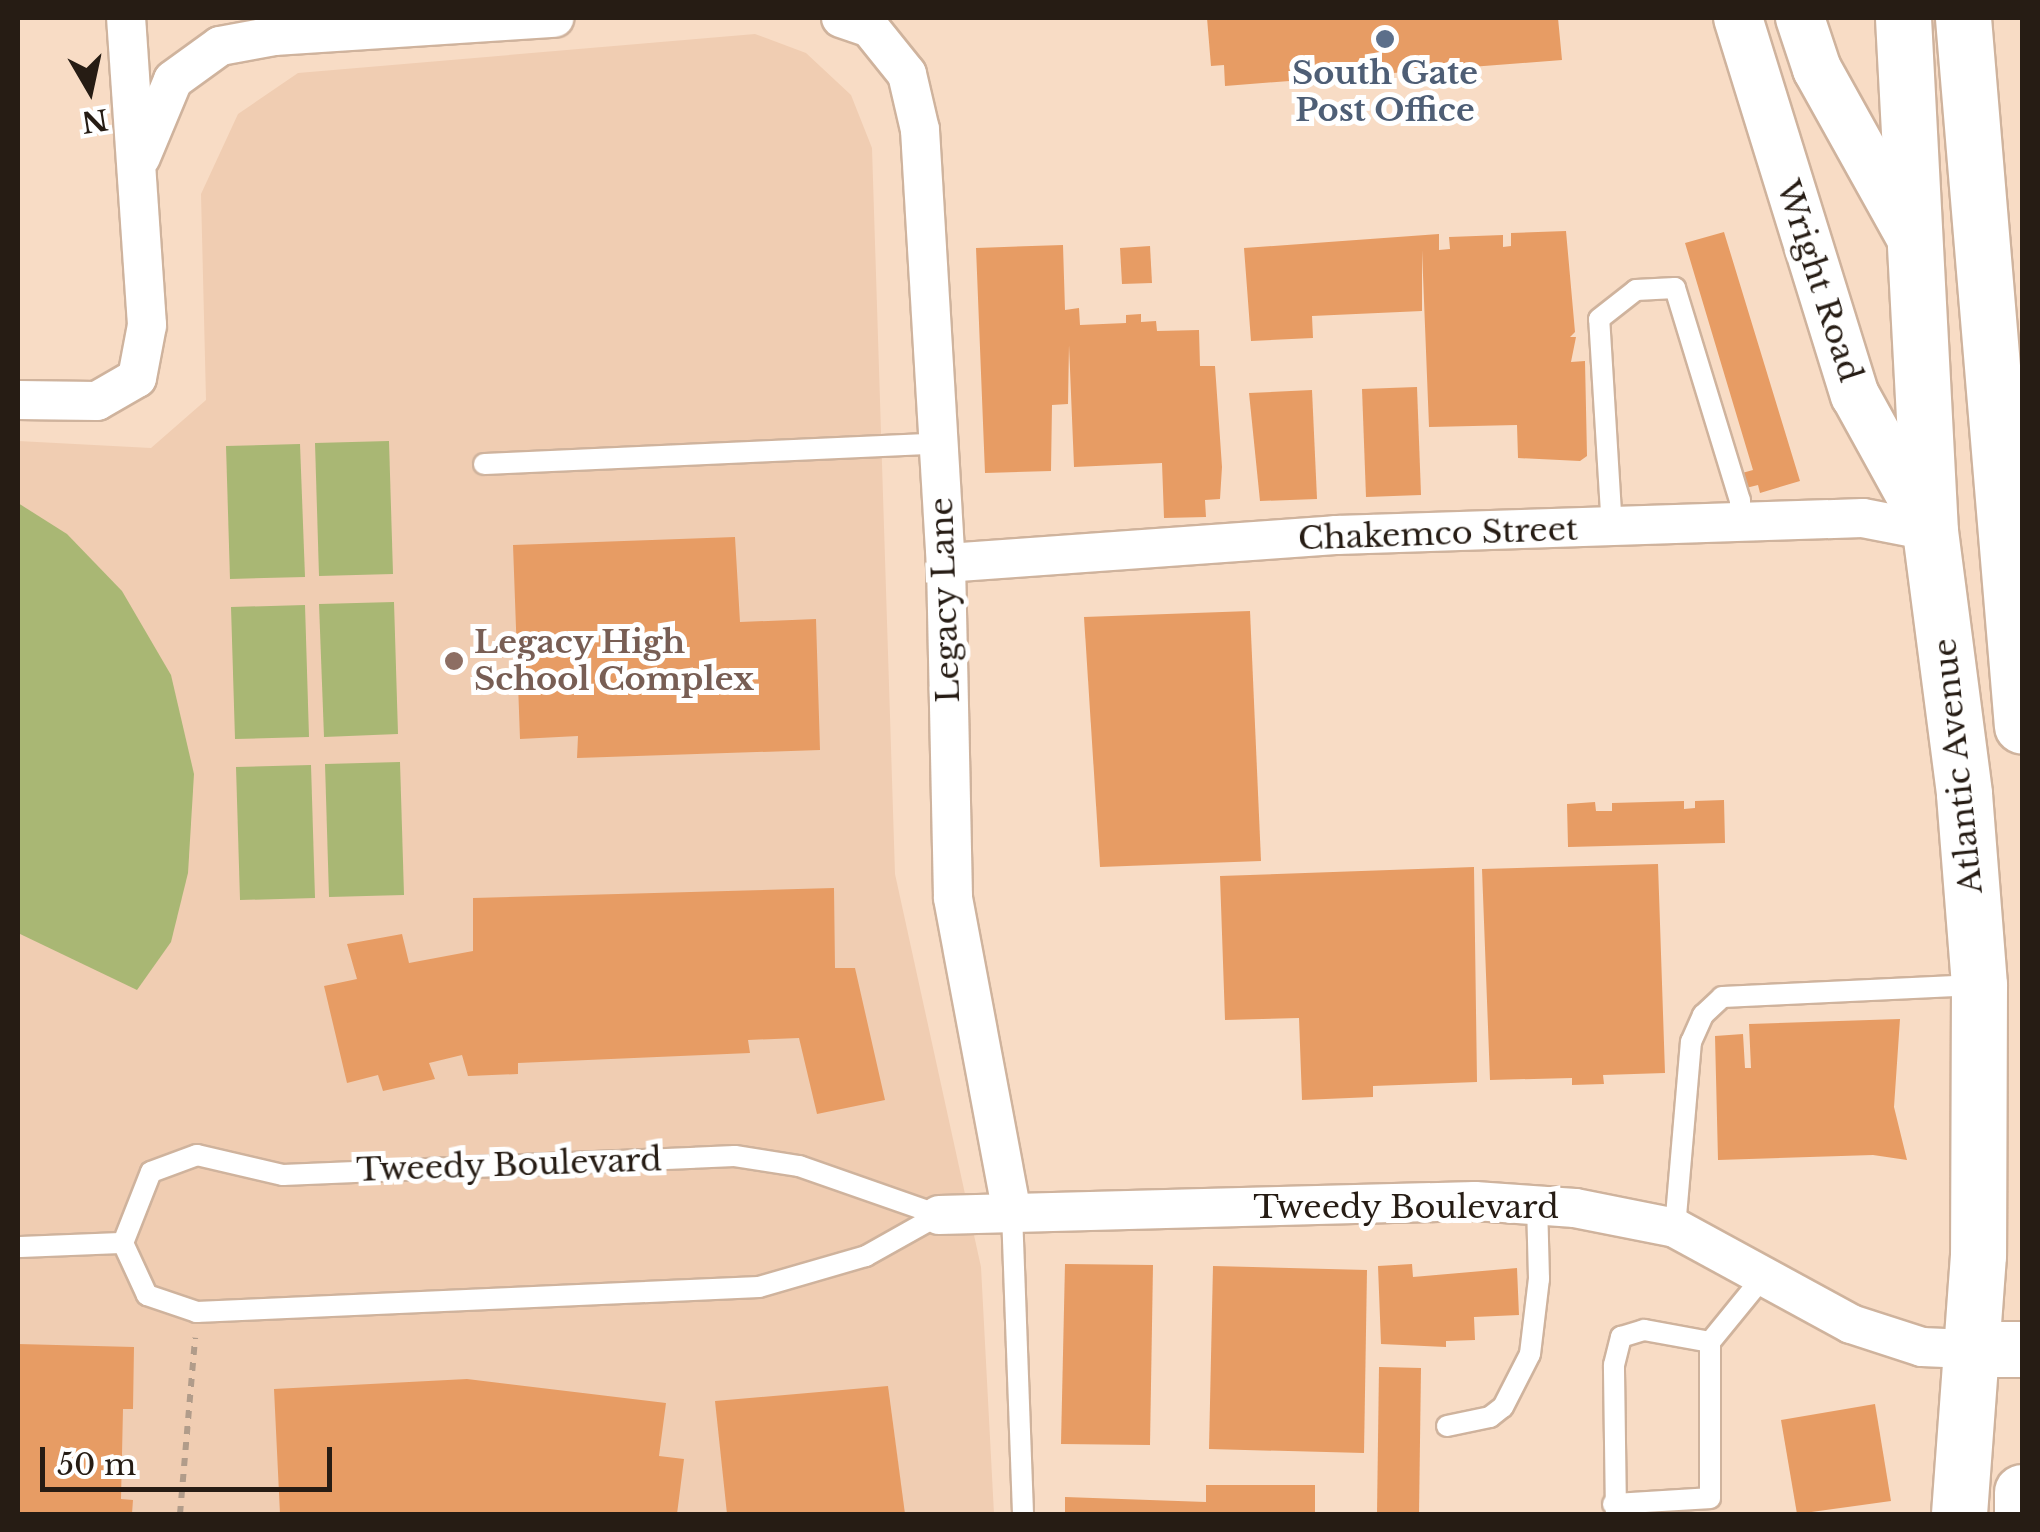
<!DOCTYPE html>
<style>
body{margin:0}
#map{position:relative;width:2040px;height:1532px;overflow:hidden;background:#f8dcc5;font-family:"Libre Baskerville",serif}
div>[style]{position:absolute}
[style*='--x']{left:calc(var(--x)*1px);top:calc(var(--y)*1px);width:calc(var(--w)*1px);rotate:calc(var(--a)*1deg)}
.built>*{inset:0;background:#f0cdb2}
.green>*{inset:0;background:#a9b774}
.building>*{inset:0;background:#e79c64}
.path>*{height:6px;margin-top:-3px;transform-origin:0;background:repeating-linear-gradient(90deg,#b19c8a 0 8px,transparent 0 16px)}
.roads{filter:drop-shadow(2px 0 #cfb39d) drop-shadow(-2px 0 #cfb39d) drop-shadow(0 2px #cfb39d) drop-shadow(0 -2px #cfb39d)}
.service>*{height:20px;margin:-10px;padding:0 10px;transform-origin:10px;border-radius:10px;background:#fff}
.minor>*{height:38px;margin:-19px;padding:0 19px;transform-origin:19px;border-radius:19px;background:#fff}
.tertiary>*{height:48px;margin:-24px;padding:0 24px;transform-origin:24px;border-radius:24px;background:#fff}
.secondary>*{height:55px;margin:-27.5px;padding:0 27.5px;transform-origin:27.5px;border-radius:27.5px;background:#fff}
.primary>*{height:55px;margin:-27.5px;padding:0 27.5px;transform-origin:27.5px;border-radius:27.5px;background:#fff}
.dots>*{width:28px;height:28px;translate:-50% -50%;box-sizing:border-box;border:5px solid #fff;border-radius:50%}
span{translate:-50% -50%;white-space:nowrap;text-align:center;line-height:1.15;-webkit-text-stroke:10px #fff;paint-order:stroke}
.service-label{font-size:32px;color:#4e5e75;font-weight:700}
.street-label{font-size:32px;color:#261c14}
.education-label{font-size:32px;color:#785e54;font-weight:700}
.left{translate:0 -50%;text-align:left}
.frame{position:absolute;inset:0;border:20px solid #261c14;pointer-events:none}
.north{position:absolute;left:40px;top:40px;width:100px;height:100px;-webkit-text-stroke:8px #fff;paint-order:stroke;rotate:171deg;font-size:28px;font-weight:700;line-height:40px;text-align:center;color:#261c14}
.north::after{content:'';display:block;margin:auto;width:35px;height:45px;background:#261c14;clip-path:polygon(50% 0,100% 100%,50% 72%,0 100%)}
.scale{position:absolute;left:40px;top:1447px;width:292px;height:45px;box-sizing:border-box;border:5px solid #261c14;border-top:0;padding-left:12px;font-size:30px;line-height:35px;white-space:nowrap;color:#261c14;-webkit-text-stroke:8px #fff;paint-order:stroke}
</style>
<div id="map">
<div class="built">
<div style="clip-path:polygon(755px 34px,806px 53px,851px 95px,872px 148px,895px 874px,981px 1267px,994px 1514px,18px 1514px,18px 441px,151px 448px,206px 400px,201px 194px,238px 114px,298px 73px)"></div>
</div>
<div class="green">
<div style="clip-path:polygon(389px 441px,393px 574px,319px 576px,315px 443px)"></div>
<div style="clip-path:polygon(300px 444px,305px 577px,230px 579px,226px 446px)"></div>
<div style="clip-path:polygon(18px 503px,67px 534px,122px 591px,171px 675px,194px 774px,188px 873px,171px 942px,137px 990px,18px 933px)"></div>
<div style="clip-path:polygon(394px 602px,398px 734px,324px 737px,319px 604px)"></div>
<div style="clip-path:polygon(305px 605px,309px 737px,235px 739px,231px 607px)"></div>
<div style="clip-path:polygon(400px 762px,404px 895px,329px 897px,325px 764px)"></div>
<div style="clip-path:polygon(311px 765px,315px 898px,240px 900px,236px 767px)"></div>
</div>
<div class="building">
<div style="clip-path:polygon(1207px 18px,1558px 18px,1562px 60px,1225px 86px,1224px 65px,1211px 66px)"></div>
<div style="clip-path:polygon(1566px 231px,1575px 332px,1570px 337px,1576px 337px,1571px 362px,1585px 361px,1587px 456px,1580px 461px,1518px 458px,1517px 425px,1429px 427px,1422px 250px,1422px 311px,1312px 316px,1313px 338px,1251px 341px,1244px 248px,1439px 234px,1439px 250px,1450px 249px,1449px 237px,1503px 235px,1503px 247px,1511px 246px,1511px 233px)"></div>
<div style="clip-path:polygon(1724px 232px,1800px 481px,1760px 493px,1758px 485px,1746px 488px,1742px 473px,1753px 470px,1685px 243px)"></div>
<div style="clip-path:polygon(1063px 245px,1065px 310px,1079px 308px,1080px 325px,1126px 323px,1126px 315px,1141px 314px,1141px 322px,1156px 321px,1157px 331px,1199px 330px,1200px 366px,1215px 366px,1222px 467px,1220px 499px,1205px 500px,1206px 517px,1164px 518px,1162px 463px,1074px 467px,1069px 345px,1068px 404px,1052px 405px,1051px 471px,985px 473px,976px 248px)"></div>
<div style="clip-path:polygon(1150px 246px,1152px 283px,1122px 284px,1120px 248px)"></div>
<div style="clip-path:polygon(1417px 387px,1421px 495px,1366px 497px,1362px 389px)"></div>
<div style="clip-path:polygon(1312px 390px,1317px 499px,1260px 501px,1249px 393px)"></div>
<div style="clip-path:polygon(735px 537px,740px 622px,816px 619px,820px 750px,577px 758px,578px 736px,520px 739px,513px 545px)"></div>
<div style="clip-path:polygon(1250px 611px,1261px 861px,1100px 867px,1084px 617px)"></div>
<div style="clip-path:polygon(1724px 800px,1725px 843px,1568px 847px,1567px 804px,1595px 802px,1596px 811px,1612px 811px,1612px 803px,1684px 801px,1684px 809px,1695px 808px,1695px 801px)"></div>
<div style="clip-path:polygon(1658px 864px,1665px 1073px,1603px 1075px,1604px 1084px,1572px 1085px,1572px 1078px,1490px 1080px,1482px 869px)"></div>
<div style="clip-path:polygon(1474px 867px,1477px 1082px,1373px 1086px,1373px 1097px,1302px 1100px,1299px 1018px,1225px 1020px,1220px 876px)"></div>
<div style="clip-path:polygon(834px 888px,835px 968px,855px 968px,885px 1100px,817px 1114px,799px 1038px,748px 1040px,750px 1053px,518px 1063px,518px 1074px,468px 1076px,462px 1055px,429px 1063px,435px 1079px,383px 1091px,378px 1075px,347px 1083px,324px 986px,357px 979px,347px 944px,402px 934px,409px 963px,473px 951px,473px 898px)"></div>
<div style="clip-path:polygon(1900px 1019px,1894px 1107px,1907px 1160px,1873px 1155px,1718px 1160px,1715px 1036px,1743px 1034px,1745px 1068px,1751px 1068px,1749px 1024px)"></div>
<div style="clip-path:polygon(1065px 1264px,1153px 1265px,1150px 1445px,1061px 1444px)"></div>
<div style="clip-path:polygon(1412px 1264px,1413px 1277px,1517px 1268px,1519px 1315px,1474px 1317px,1475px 1340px,1446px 1341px,1446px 1347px,1381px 1344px,1378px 1266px)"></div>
<div style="clip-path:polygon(1213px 1266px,1367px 1270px,1364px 1453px,1209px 1449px)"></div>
<div style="clip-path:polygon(18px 1344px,134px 1347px,133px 1409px,123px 1409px,121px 1499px,133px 1500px,132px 1514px,18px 1514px)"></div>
<div style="clip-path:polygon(1379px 1367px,1421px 1368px,1419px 1514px,1377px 1514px)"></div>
<div style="clip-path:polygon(467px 1379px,666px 1403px,659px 1456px,684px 1459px,677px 1514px,280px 1514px,274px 1389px)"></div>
<div style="clip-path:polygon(888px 1386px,905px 1514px,727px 1514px,715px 1401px)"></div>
<div style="clip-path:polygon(1875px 1404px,1891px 1501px,1797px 1514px,1781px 1420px)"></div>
<div style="clip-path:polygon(1206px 1485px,1315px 1485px,1315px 1514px,1065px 1514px,1065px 1497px,1206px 1502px)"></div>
</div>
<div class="path">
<div style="--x:180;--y:1514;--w:177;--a:-85.1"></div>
</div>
<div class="roads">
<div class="service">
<div style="--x:484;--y:464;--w:455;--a:-2.6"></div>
<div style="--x:1612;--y:529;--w:210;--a:-93.5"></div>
<div style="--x:1599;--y:319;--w:47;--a:-38.1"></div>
<div style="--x:1636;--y:290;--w:39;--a:-3"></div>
<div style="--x:1675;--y:288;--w:222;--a:73"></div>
<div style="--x:1740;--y:500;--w:23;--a:90"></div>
<div style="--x:197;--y:1155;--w:88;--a:13.1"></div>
<div style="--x:283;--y:1175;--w:452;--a:-2.4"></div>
<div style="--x:735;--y:1156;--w:65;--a:8.9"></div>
<div style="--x:799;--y:1166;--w:148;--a:19.3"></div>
<div style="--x:939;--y:1215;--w:84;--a:150.7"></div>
<div style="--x:866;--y:1256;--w:111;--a:163.8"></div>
<div style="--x:759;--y:1287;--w:563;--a:177.45"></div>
<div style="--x:197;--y:1312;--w:53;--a:-161.2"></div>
<div style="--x:147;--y:1295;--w:57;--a:-114.8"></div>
<div style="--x:123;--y:1243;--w:76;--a:-68.5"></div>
<div style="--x:151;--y:1172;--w:49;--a:-20.3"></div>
<div style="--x:1012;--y:1213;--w:301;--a:87.9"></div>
<div style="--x:1675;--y:1228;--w:187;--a:-85.1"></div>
<div style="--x:1691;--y:1042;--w:30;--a:-66"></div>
<div style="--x:1703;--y:1015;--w:26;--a:-43"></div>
<div style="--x:1722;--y:997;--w:255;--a:-2.7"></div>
<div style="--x:18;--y:1247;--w:105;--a:-2.2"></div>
<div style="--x:1447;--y:1426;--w:44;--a:-11.8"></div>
<div style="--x:1490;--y:1417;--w:16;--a:-38"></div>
<div style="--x:1503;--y:1407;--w:59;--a:-63"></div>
<div style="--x:1530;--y:1354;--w:76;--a:-83.2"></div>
<div style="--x:1539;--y:1279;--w:74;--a:-91.5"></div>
<div style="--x:1613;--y:1504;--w:97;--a:-3.5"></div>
<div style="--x:1710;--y:1498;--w:156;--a:-90"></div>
<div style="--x:1710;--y:1342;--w:84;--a:-50.8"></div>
<div style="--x:1616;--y:1514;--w:149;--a:-90.8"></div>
<div style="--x:1614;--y:1365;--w:29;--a:-76"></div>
<div style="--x:1621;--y:1337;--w:24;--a:-17"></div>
<div style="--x:1644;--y:1330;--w:67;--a:10.3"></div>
</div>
<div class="minor">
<div style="--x:841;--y:18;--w:31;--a:19"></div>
<div style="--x:870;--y:28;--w:59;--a:51.2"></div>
<div style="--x:907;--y:74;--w:57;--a:76.9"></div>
<div style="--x:920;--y:130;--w:434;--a:86.6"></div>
<div style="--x:946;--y:563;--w:335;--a:88.8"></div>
<div style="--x:953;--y:898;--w:320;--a:79.4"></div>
<div style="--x:141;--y:157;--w:83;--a:-67.4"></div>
<div style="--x:173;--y:80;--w:58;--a:-35.9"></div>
<div style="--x:220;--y:46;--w:55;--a:-10.5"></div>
<div style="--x:274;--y:36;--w:281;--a:-3.7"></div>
<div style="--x:18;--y:400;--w:79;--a:0.7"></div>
<div style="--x:97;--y:401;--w:46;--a:-29.9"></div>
<div style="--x:137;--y:378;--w:54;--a:-79.3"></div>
<div style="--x:147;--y:325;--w:308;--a:-93.9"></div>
<div style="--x:946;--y:563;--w:392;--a:-4.1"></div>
<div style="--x:1337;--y:535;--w:526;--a:-1.85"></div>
<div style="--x:1863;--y:518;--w:68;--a:11"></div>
<div style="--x:939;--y:1215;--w:536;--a:-1.5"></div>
<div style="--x:1475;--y:1201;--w:100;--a:4"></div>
<div style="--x:1575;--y:1208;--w:102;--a:11.3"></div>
<div style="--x:1675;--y:1228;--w:200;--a:28.6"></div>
<div style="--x:1851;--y:1324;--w:75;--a:17.9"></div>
<div style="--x:1922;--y:1347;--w:46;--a:2.5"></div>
</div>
<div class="tertiary">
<div style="--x:1738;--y:18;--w:395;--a:72.8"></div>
<div style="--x:1855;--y:395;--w:155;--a:61.1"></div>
<div style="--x:1800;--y:18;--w:54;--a:71.6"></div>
<div style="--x:1817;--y:69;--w:201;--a:60.9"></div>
</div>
<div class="secondary">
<div style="--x:1968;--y:1349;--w:54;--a:0"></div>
</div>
<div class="primary">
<div style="--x:1903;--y:18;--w:514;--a:86.99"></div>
<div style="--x:1930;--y:531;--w:265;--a:82.6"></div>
<div style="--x:1964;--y:794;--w:192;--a:85.5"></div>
<div style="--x:1979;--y:985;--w:270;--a:90.2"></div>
<div style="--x:1978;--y:1255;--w:260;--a:94.2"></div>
<div style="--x:1963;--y:18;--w:710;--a:85.24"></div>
<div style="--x:2022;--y:1514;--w:22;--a:-90"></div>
</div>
</div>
<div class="dots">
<div style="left:1385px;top:39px;background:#5c6f8a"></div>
<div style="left:454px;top:661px;background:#8d6e63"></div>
</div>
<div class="service-label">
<span style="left:1385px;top:92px">South Gate<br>Post Office</span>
</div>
<div class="street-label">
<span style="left:1819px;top:281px;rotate:72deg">Wright Road</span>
<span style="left:1438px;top:534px;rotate:-2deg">Chakemco Street</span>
<span style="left:945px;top:600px;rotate:-92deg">Legacy Lane</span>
<span style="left:1958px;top:766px;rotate:-96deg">Atlantic Avenue</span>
<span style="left:509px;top:1165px;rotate:-2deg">Tweedy Boulevard</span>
<span style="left:1406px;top:1207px">Tweedy Boulevard</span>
</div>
<div class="education-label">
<span class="left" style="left:474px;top:661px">Legacy High<br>School Complex</span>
</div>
<div class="frame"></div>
<div class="north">N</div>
<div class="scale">50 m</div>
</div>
